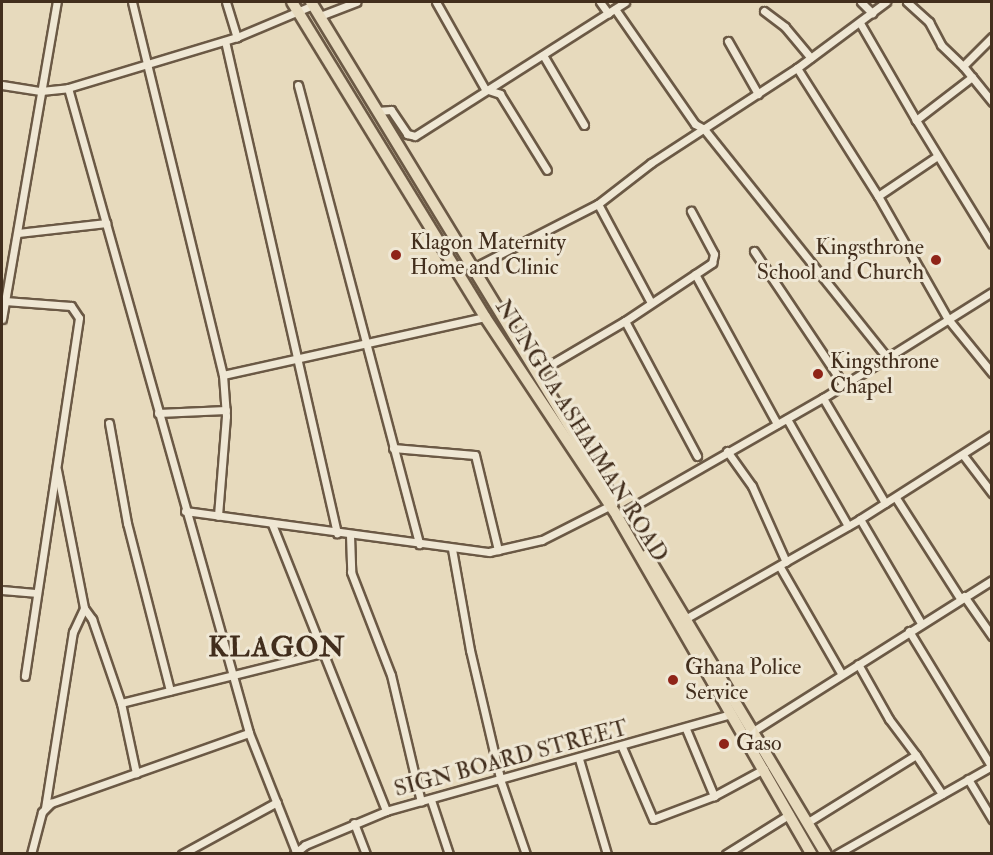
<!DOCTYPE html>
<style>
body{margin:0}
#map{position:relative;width:993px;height:855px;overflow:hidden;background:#e7dabd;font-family:"IM FELL Double Pica",serif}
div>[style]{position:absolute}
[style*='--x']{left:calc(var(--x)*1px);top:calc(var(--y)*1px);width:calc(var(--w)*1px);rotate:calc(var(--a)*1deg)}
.roads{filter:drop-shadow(2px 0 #6b5945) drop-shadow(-2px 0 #6b5945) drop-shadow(0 2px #6b5945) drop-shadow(0 -2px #6b5945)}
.minor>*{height:7px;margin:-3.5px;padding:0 3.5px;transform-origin:3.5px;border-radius:3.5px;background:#efe7d4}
.primary>*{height:10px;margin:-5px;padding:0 5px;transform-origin:5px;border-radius:5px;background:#e7dabd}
.dots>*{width:16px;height:16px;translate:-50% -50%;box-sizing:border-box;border:3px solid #efe7d4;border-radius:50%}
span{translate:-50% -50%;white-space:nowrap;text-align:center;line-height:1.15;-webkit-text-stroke:6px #efe7d4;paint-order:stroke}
.poi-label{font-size:22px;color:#422e1d}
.left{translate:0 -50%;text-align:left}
.right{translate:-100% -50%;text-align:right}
.street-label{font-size:22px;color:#422e1d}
.district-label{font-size:28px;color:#422e1d;font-weight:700;letter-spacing:1.5px}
.frame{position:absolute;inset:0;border:3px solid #422e1d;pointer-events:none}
</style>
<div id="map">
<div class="roads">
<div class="minor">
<div style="--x:132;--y:2;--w:384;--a:76.3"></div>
<div style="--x:223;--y:375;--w:41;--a:85.8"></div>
<div style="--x:226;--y:416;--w:100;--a:94.6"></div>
<div style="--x:226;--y:2;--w:37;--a:73"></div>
<div style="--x:436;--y:2;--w:100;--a:60.6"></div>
<div style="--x:485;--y:89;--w:16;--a:18"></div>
<div style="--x:500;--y:94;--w:89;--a:58.3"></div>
<div style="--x:600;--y:2;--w:14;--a:54"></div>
<div style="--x:861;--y:2;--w:16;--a:45"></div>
<div style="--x:907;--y:2;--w:30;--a:42"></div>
<div style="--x:929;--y:22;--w:26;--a:62"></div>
<div style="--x:941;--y:45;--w:30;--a:44"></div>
<div style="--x:615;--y:9;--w:140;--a:55.2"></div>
<div style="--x:695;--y:124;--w:10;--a:29"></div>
<div style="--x:704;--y:129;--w:291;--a:51.3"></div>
<div style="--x:764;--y:11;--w:26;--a:37"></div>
<div style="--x:785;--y:27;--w:40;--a:50"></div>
<div style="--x:320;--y:16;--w:39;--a:-21"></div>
<div style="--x:860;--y:23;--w:112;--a:60"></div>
<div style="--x:992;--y:37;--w:41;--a:135"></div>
<div style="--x:963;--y:66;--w:14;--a:51"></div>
<div style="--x:972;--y:77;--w:71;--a:142.5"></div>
<div style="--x:916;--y:120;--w:145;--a:58.5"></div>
<div style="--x:225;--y:41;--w:505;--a:77.18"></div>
<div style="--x:728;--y:41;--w:61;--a:60.5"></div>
<div style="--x:543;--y:55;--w:81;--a:59.6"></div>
<div style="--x:797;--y:68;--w:151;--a:57.7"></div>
<div style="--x:878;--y:196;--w:142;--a:60.4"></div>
<div style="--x:948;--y:319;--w:70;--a:50.8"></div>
<div style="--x:972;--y:77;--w:32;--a:51"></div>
<div style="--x:2;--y:85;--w:39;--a:9"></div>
<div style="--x:41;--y:91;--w:27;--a:-6"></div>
<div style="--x:68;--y:88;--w:177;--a:-16.8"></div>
<div style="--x:237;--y:37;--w:82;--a:-22.8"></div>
<div style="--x:298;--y:85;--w:475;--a:75.2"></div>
<div style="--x:68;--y:88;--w:670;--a:74.32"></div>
<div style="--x:249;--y:733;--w:130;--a:68.4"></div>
<div style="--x:377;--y:111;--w:14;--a:-4"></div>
<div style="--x:391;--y:110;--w:29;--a:56"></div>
<div style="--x:407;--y:134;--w:8;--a:14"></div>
<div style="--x:415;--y:136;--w:249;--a:-32.5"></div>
<div style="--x:878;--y:196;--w:70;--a:-33.9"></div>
<div style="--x:598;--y:204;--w:112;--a:61.8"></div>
<div style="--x:18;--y:233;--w:89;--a:-6.5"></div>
<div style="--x:754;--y:251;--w:160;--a:56.2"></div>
<div style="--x:473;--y:268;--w:140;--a:-27.1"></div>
<div style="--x:598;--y:204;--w:67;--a:-37.7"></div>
<div style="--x:651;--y:163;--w:174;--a:-33.1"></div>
<div style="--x:797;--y:68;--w:111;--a:-36.6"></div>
<div style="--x:695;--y:274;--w:171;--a:61.3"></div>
<div style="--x:5;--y:301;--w:66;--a:4.3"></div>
<div style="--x:71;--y:306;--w:14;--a:56"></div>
<div style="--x:79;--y:318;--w:362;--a:98.6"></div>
<div style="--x:2;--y:319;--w:322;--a:-80.2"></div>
<div style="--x:625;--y:321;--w:153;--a:61.9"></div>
<div style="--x:538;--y:372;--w:101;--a:-30.4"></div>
<div style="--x:625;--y:321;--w:105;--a:-33.7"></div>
<div style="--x:712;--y:263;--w:9;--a:-77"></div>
<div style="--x:714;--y:254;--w:49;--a:-118.1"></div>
<div style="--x:223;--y:375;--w:268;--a:-12.5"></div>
<div style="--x:823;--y:398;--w:122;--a:59.4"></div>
<div style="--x:158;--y:413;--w:68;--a:-2.5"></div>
<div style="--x:787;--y:419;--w:123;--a:60.3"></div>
<div style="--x:109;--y:423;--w:102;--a:79.8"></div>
<div style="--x:127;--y:523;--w:173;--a:75.6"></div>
<div style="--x:393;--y:448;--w:82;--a:4.9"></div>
<div style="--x:475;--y:455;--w:98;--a:76.4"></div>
<div style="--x:727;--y:451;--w:43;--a:54.5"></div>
<div style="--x:752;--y:486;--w:83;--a:65.9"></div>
<div style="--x:963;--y:455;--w:48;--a:52.7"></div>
<div style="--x:57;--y:470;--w:141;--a:78.9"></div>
<div style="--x:84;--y:608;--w:14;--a:54"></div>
<div style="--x:92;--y:619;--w:89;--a:71"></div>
<div style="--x:121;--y:703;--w:72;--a:77.9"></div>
<div style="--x:896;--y:498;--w:119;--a:57.4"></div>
<div style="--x:185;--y:511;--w:307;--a:7.7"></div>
<div style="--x:489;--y:552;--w:54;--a:-12.8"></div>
<div style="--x:542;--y:540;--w:80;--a:-26.9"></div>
<div style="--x:622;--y:513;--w:232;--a:-29.8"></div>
<div style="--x:823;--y:398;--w:199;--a:-32.1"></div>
<div style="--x:860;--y:519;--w:121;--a:59.6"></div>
<div style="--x:272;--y:524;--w:309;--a:68.3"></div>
<div style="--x:350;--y:535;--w:37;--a:88"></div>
<div style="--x:351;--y:572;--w:110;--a:68.8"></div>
<div style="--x:391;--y:675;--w:130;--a:76.7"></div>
<div style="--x:452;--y:549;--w:103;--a:79.9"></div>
<div style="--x:470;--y:650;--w:136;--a:76.8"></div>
<div style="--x:501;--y:782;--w:76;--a:70.9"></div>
<div style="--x:780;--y:567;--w:122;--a:60.1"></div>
<div style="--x:2;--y:590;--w:33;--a:5"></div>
<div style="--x:964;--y:596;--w:49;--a:55"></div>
<div style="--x:685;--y:619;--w:202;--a:-29.7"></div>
<div style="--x:860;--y:519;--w:156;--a:-32.5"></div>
<div style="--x:909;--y:631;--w:158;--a:58.7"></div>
<div style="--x:121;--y:703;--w:206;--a:-14"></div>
<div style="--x:686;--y:729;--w:73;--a:67.3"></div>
<div style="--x:750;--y:733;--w:286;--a:-32.3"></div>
<div style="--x:622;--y:747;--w:78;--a:66.7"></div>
<div style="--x:653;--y:819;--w:65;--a:-20.7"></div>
<div style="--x:714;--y:796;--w:57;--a:-28.4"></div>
<div style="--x:916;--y:755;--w:47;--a:56.3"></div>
<div style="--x:579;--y:759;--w:99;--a:73.6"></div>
<div style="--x:968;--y:779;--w:47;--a:59"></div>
<div style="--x:431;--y:800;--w:57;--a:71.6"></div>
<div style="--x:45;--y:808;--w:178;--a:-81"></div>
<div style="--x:73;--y:632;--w:26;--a:-65"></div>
<div style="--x:808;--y:822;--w:127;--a:-31.8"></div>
<div style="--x:916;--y:755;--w:45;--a:-126.9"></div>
<div style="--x:889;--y:719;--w:63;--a:-119.4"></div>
<div style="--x:354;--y:823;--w:33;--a:69"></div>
<div style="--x:31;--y:854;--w:43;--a:-75.3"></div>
<div style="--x:42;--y:812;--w:13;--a:-45"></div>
<div style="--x:51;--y:803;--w:210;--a:-19.5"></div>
<div style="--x:182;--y:854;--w:108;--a:-28.7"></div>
<div style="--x:294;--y:854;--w:14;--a:-39"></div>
<div style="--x:305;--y:845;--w:88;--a:-22.8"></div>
<div style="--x:386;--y:811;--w:359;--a:-15.7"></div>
<div style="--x:726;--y:854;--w:75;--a:-32"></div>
<div style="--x:837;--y:854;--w:178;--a:-29.6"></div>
</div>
<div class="primary">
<div style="--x:292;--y:2;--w:369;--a:58.5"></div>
<div style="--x:485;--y:317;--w:239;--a:56.4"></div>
<div style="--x:617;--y:516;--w:390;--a:60.1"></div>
<div style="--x:311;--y:2;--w:581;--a:58.66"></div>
<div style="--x:647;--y:555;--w:348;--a:59.1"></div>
</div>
</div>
<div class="dots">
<div style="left:396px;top:255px;background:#8f2418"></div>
<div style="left:936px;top:260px;background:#8f2418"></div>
<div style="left:818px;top:374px;background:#8f2418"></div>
<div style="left:673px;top:680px;background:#8f2418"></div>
<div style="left:724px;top:744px;background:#8f2418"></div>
</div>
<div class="poi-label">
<span class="left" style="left:410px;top:255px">Klagon Maternity<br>Home and Clinic</span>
<span class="right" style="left:924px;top:260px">Kingsthrone<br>School and Church</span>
<span class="left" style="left:830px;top:374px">Kingsthrone<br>Chapel</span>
<span class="left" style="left:685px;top:680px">Ghana Police<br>Service</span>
<span class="left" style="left:736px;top:744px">Gaso</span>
</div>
<div class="street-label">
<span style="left:581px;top:431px;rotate:58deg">NUNGUA ASHAIMAN ROAD</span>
<span style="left:511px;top:759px;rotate:-15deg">SIGN BOARD STREET</span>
</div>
<div class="district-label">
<span style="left:277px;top:648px">KLAGON</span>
</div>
<div class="frame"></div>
</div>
